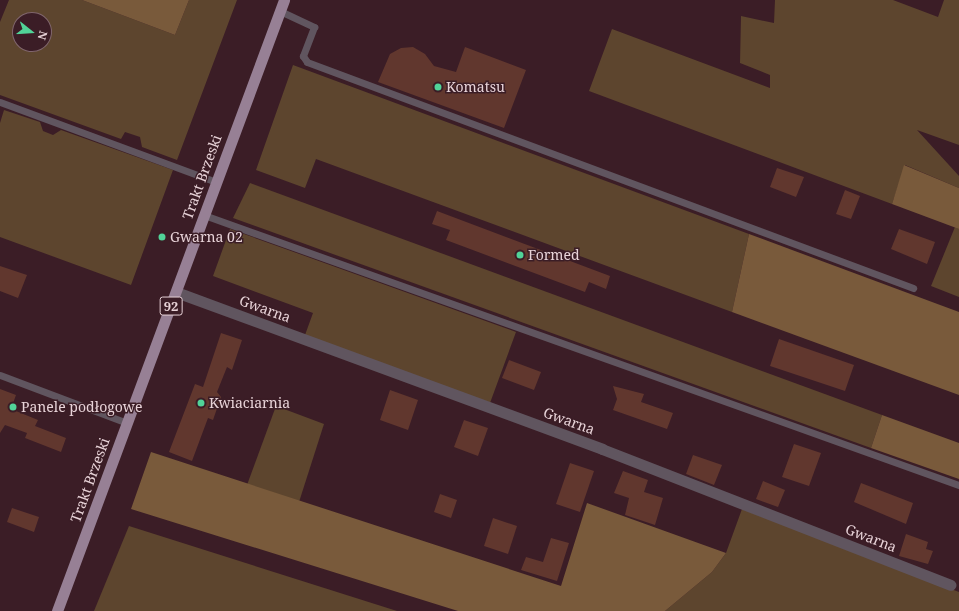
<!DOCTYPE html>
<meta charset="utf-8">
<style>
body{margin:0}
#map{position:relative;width:959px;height:611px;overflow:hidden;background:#3b1d26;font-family:"Noto Serif",serif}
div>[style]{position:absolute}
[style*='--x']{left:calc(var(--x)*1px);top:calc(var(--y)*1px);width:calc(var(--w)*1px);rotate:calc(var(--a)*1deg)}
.green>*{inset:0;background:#5d452e}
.forest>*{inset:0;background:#795a3b}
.building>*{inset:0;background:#61372e}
.service>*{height:7px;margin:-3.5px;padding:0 3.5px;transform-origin:3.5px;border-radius:3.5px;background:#60555f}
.minor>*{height:11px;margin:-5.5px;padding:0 5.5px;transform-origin:5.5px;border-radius:5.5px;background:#60555f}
.primary>*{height:11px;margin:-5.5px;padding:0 5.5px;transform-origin:5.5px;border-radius:5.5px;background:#978095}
.dots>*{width:11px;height:11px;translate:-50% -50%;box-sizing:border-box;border:2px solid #3b1d26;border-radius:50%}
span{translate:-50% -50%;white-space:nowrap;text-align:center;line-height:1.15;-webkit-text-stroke:3px #3b1d26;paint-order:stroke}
.shield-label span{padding:1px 3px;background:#3b1d26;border:1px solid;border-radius:3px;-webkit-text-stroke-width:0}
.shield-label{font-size:13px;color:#e8d3d8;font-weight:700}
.poi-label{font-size:14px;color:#e8d3d8}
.left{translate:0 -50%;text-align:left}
.street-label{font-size:14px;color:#e8d3d8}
.north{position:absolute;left:12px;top:12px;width:40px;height:40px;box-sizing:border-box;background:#3b1d26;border:1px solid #80666d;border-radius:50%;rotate:107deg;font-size:11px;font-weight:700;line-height:16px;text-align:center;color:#e8d3d8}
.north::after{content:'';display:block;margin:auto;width:14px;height:18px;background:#51d398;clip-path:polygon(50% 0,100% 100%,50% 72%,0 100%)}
</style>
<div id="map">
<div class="green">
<div style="clip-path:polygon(evenodd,9px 0,82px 0,175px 35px,189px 0,237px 0,177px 160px,142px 147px,140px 137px,125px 132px,121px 139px,0 95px,0 22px,9px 0,20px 20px,44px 20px,44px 44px,20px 44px,20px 20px)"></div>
<div style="clip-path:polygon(775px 0,893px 0,938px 17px,944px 0,959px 0,959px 145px,917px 130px,959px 176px,959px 188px,905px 165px,892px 204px,589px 91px,612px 29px,770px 88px,770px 75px,740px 63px,741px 16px,774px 23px)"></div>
<div style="clip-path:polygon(293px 65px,749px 234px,732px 312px,316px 159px,305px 188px,256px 170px)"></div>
<div style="clip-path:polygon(4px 110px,40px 122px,43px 131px,53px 135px,61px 130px,173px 170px,131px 285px,0 237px,0 123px)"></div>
<div style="clip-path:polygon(250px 183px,882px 415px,871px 448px,233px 218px)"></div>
<div style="clip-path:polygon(955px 227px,959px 229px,959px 297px,931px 286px)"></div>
<div style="clip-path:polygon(230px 229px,516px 332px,490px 403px,305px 335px,313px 313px,213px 276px)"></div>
<div style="clip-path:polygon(276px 406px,324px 424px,299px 502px,247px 485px)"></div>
<div style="clip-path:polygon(742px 509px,959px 592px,959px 611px,665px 611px,712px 572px,726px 553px)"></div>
<div style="clip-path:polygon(129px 526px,397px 611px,94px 611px)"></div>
</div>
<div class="forest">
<div style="clip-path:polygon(82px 0,189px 0,175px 35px)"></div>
<div style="clip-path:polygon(904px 165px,959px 188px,959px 229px,892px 204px)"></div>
<div style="clip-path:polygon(749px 234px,959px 312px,959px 395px,732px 312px)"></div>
<div style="clip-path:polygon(882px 415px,959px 443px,959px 479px,871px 448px)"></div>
<div style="clip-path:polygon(151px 452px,561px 586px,587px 503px,726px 553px,712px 572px,665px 611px,458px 611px,131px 509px)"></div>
</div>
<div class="building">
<div style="clip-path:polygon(413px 47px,425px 54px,434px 66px,456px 72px,465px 47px,526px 70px,504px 128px,378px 82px,390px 54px,401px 48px)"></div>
<div style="clip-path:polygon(777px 168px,804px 177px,796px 197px,770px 187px)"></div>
<div style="clip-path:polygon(845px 190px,860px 196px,851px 219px,836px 214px)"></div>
<div style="clip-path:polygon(437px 211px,610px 276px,606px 289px,589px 282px,585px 292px,446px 240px,450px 230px,432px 224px)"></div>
<div style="clip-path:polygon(899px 229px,935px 242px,927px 264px,891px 249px)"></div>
<div style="clip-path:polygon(0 266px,27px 275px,18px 298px,0 291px)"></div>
<div style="clip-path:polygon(221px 333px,242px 340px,232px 370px,227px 367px,217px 392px,221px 397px,213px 420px,208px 418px,192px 461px,169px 452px,195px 384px,203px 387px)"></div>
<div style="clip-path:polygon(779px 339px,854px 365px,845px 391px,770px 366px)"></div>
<div style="clip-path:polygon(509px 360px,541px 372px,534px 390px,502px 378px)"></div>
<div style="clip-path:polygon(613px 386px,644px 394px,641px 402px,673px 413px,667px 429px,613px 410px,617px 399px)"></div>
<div style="clip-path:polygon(0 389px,16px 395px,11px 409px,38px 420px,35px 426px,66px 438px,61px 452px,25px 438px,27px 433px,5px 425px,0 433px)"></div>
<div style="clip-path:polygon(390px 390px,418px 400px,408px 430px,380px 420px)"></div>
<div style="clip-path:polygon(464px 420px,488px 428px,478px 456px,454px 447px)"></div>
<div style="clip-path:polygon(794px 444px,821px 453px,809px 486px,782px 477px)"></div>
<div style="clip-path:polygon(693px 455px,722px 465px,714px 485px,686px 474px)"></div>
<div style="clip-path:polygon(570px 463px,594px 471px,580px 512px,556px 504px)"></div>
<div style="clip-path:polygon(623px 471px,648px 480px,644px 492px,663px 498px,655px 525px,625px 515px,629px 498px,614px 493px)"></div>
<div style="clip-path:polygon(763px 481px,785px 490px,778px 507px,756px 499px)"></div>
<div style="clip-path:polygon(861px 483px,913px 503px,906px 524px,854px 502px)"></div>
<div style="clip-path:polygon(440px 494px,457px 500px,451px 518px,434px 512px)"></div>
<div style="clip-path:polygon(12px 508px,39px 517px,34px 532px,7px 522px)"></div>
<div style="clip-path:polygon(493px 518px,517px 526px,508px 554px,484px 546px)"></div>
<div style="clip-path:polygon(906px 534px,928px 542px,926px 549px,933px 551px,928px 564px,899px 556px)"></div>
<div style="clip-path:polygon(551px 538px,569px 543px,557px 581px,521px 570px,526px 557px,543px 562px)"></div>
</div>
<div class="service">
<div style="--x:280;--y:11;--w:38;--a:25"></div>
<div style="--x:314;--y:27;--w:31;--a:111"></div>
<div style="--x:303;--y:56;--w:7;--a:56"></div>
<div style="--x:307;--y:62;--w:647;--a:20.45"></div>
<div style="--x:0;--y:102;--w:230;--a:20.3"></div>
<div style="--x:204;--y:215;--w:802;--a:19.68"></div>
<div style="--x:0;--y:375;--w:136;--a:20.7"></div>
</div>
<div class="minor">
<div style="--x:176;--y:292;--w:454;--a:20.2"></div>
<div style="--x:602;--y:449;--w:374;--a:21.3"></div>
</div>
<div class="primary">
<div style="--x:57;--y:611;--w:652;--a:-69.62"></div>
</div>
<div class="dots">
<div style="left:438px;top:87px;background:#51d398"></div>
<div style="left:162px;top:237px;background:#51d398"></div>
<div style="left:520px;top:255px;background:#51d398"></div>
<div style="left:201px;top:403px;background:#51d398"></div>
<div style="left:13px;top:407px;background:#51d398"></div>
</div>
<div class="shield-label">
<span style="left:171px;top:306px">92</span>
</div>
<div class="poi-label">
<span class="left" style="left:446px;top:87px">Komatsu</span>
<span class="left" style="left:170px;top:237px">Gwarna 02</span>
<span class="left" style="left:528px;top:255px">Formed</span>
<span class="left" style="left:209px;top:403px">Kwiaciarnia</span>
<span class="left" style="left:21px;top:407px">Panele podłogowe</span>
</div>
<div class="street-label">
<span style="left:202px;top:177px;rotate:-70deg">Trakt Brzeski</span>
<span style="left:265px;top:309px;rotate:20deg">Gwarna</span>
<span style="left:569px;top:421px;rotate:20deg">Gwarna</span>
<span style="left:90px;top:480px;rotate:-70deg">Trakt Brzeski</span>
<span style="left:871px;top:538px;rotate:21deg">Gwarna</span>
</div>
<div class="north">N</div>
</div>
